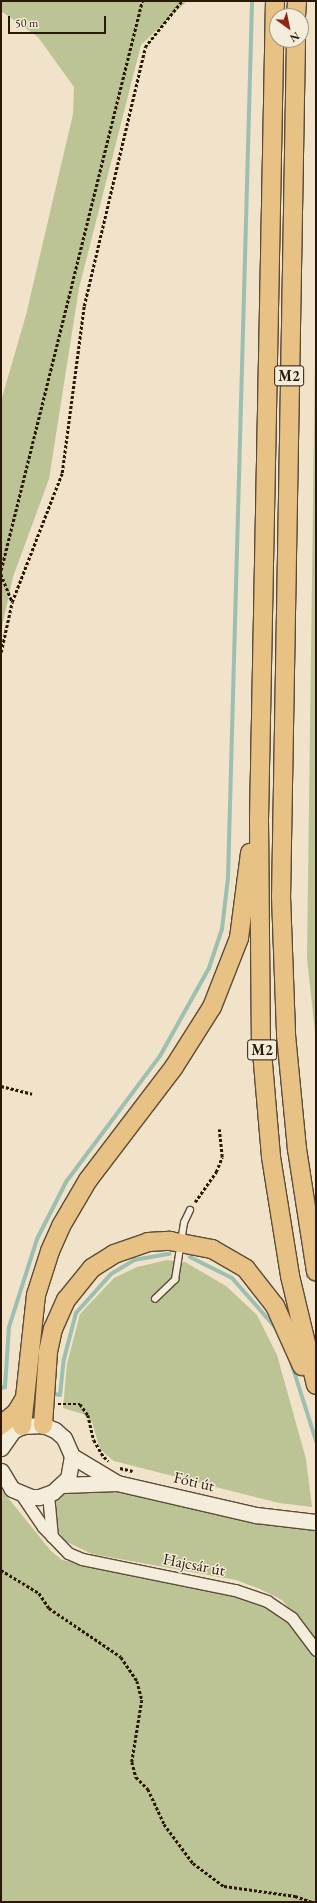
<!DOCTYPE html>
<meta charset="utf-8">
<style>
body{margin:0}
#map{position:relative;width:317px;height:1903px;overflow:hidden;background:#f0e3c9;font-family:"EB Garamond",serif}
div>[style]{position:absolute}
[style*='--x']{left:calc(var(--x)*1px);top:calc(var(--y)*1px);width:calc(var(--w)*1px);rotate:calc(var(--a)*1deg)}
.green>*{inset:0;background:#bcc395}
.stream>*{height:4px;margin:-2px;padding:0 2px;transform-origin:2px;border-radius:2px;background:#9bbfb1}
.path>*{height:2.5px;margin-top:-1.25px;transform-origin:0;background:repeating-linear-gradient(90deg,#2b1805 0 3px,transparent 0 5px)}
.roads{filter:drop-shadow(1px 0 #5c4b36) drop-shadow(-1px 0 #5c4b36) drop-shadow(0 1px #5c4b36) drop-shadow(0 -1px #5c4b36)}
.service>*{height:5.5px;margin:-2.75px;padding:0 2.75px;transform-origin:2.75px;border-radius:2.75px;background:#f5eddc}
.minor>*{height:11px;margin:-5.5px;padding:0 5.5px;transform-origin:5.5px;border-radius:5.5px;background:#f5eddc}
.secondary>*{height:15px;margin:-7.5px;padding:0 7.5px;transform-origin:7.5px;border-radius:7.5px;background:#f5eddc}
.trunk>*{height:18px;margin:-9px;padding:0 9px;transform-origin:9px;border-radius:9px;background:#e8c284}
span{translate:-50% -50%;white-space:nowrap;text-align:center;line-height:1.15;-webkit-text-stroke:3px #f5eddc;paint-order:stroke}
.shield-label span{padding:1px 3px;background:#f5eddc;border:1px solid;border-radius:3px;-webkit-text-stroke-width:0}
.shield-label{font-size:15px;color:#2b1805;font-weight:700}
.street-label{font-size:16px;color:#2b1805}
.frame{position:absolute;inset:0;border:2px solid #2b1805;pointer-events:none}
.north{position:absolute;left:269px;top:8px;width:40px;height:40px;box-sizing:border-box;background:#f5eddc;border:1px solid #a49886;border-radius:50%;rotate:147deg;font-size:11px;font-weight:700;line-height:16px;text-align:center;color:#2b1805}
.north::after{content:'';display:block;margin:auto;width:14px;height:18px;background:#8f2418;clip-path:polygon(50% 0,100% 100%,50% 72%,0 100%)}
.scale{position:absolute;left:8px;top:16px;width:98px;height:18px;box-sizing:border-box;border:2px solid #2b1805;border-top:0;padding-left:5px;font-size:12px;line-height:14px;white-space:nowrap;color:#2b1805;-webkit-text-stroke:3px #f5eddc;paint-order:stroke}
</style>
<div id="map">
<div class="green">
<div style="clip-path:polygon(1px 1px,187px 1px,141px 45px,79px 288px,49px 479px,13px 577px,1px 631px,1px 401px,26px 315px,73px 114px,74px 87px,38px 37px,1px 11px)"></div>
<div style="clip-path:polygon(316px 274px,316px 1041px,307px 959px)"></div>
<div style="clip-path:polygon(167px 1260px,185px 1262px,226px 1286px,257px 1315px,277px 1355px,306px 1459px,312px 1507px,279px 1503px,114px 1461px,105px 1454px,99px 1446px,92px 1422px,83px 1414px,63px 1408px,67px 1364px,80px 1314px,114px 1278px,137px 1267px)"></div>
<div style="clip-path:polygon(73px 1488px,116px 1490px,254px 1521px,316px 1530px,316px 1640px,282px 1600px,260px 1589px,236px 1580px,92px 1554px,65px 1541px,56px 1528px,53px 1504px,58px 1494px)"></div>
<div style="clip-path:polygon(1px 1489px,51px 1551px,62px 1560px,254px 1600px,282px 1615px,303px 1639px,316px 1660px,316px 1902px,1px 1902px)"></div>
</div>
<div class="stream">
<div style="--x:190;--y:1257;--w:47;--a:26.6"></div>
<div style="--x:232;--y:1278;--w:67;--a:48.7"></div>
<div style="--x:291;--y:1362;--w:83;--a:72.4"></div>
<div style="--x:1;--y:1388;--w:4;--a:-14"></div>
<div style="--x:5;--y:1387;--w:60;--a:-86.2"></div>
<div style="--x:9;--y:1327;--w:92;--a:-72.3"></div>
<div style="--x:37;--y:1239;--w:64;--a:-63"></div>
<div style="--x:66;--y:1182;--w:157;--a:-53.3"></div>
<div style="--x:160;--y:1056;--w:101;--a:-60.9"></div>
<div style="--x:209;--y:968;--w:41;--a:-71.6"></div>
<div style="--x:222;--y:929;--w:51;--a:-83.3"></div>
<div style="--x:228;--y:878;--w:877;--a:-88.43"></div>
<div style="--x:54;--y:1394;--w:6;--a:9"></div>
<div style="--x:60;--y:1395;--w:36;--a:-84"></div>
<div style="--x:64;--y:1359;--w:48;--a:-75.4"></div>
<div style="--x:76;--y:1313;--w:52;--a:-48.1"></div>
<div style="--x:111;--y:1274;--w:27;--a:-31"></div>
<div style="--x:134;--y:1260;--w:36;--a:-10"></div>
</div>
<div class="path">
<div style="--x:1;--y:570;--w:586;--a:-76.08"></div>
<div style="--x:1;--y:574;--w:29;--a:68"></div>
<div style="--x:1;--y:652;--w:51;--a:-77.6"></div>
<div style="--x:12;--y:602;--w:138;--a:-68.8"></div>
<div style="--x:62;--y:473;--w:168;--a:-82.5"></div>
<div style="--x:84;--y:306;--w:266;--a:-76.7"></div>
<div style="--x:145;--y:47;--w:59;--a:-51.2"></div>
<div style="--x:1;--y:1086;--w:32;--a:14"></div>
<div style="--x:195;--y:1202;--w:37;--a:-55"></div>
<div style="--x:216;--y:1172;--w:16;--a:-68"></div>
<div style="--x:222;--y:1157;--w:28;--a:-96"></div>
<div style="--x:58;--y:1404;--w:22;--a:0"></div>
<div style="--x:80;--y:1404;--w:14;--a:54"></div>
<div style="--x:88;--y:1415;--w:26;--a:77"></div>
<div style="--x:94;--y:1440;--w:20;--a:60"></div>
<div style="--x:104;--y:1457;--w:6;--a:39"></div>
<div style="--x:120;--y:1468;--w:13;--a:13"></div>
<div style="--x:1;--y:1570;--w:44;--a:31.2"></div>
<div style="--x:39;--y:1593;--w:18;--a:56"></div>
<div style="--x:49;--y:1608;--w:87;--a:34.2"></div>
<div style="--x:121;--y:1657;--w:29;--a:56"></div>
<div style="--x:137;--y:1681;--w:20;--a:75"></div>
<div style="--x:142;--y:1700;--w:63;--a:99.2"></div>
<div style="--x:132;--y:1762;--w:16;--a:75"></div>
<div style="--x:136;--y:1777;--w:17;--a:45"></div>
<div style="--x:148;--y:1789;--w:38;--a:65"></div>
<div style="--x:164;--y:1824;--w:49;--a:53.4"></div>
<div style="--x:193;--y:1863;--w:39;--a:37"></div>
<div style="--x:224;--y:1886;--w:72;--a:8"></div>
<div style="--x:295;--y:1896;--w:18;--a:19"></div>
</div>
<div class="roads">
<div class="service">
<div style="--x:155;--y:1299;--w:28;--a:-44"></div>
<div style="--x:175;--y:1280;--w:58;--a:-81"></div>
<div style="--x:184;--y:1223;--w:14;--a:-65"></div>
</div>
<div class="minor">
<div style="--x:20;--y:1493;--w:41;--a:55.9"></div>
<div style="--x:43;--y:1527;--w:36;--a:46"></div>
<div style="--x:68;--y:1553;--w:15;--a:23"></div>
<div style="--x:82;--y:1559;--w:156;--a:11.5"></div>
<div style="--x:235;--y:1590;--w:34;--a:19"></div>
<div style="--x:267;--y:1601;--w:30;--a:34"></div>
<div style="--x:292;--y:1618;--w:40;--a:53"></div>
<div style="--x:48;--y:1494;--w:43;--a:84.7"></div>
</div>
<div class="secondary">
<div style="--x:1;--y:1448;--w:21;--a:-55"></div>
<div style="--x:13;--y:1431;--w:10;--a:-29"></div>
<div style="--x:22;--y:1426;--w:21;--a:-3"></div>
<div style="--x:43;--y:1425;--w:13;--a:23"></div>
<div style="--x:55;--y:1430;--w:12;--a:42"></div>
<div style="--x:64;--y:1438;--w:20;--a:66"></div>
<div style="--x:72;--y:1456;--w:22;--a:100"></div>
<div style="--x:68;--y:1478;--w:21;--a:137"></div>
<div style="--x:53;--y:1492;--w:15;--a:160"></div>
<div style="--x:39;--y:1497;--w:8;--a:180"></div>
<div style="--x:31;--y:1497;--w:21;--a:-157"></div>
<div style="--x:12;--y:1489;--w:21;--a:-121"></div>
<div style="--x:72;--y:1456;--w:52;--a:31"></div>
<div style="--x:117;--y:1483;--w:143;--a:13"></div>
<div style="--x:256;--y:1515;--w:60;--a:6.7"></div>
<div style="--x:62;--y:1485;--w:55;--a:-2.1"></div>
</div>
<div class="trunk">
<div style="--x:275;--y:1;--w:820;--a:91.12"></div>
<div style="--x:259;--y:821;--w:219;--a:89.5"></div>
<div style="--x:261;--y:1040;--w:117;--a:85.1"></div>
<div style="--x:271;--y:1157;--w:121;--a:80.9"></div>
<div style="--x:290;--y:1276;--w:112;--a:76.6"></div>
<div style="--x:296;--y:16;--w:15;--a:-86"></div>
<div style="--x:296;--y:40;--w:856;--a:91"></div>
<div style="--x:281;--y:896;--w:139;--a:87.9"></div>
<div style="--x:286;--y:1035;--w:115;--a:84.5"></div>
<div style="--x:297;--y:1149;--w:124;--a:81.2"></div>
<div style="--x:1;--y:1425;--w:19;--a:-39"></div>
<div style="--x:16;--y:1413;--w:17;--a:-59"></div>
<div style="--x:43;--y:1425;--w:73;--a:-86.1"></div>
<div style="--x:48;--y:1352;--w:24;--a:-78"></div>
<div style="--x:53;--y:1329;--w:32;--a:-66"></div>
<div style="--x:66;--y:1300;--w:41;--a:-50.9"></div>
<div style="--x:92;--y:1268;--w:26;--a:-32"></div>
<div style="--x:114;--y:1254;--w:36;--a:-19"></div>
<div style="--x:148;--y:1242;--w:22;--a:-3"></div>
<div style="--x:170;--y:1241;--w:43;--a:10.8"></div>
<div style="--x:212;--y:1249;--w:39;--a:30"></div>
<div style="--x:246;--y:1269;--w:47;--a:51.9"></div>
<div style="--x:275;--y:1306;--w:66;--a:65.8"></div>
<div style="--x:22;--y:1426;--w:132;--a:-83.9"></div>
<div style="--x:36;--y:1295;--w:46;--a:-72.3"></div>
<div style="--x:50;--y:1251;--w:27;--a:-66"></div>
<div style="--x:61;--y:1226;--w:53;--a:-59.6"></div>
<div style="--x:88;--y:1180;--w:142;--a:-52.7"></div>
<div style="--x:174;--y:1067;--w:71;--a:-57.7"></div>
<div style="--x:212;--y:1007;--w:74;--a:-68.6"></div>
<div style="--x:239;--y:938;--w:86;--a:-82.6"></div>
</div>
</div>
<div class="shield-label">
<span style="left:289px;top:376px">M2</span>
<span style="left:262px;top:1050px">M2</span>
</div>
<div class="street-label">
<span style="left:194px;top:1482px;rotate:13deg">Fóti út</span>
<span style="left:194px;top:1565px;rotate:11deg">Hajcsár út</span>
</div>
<div class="frame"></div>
<div class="north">N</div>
<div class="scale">50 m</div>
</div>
